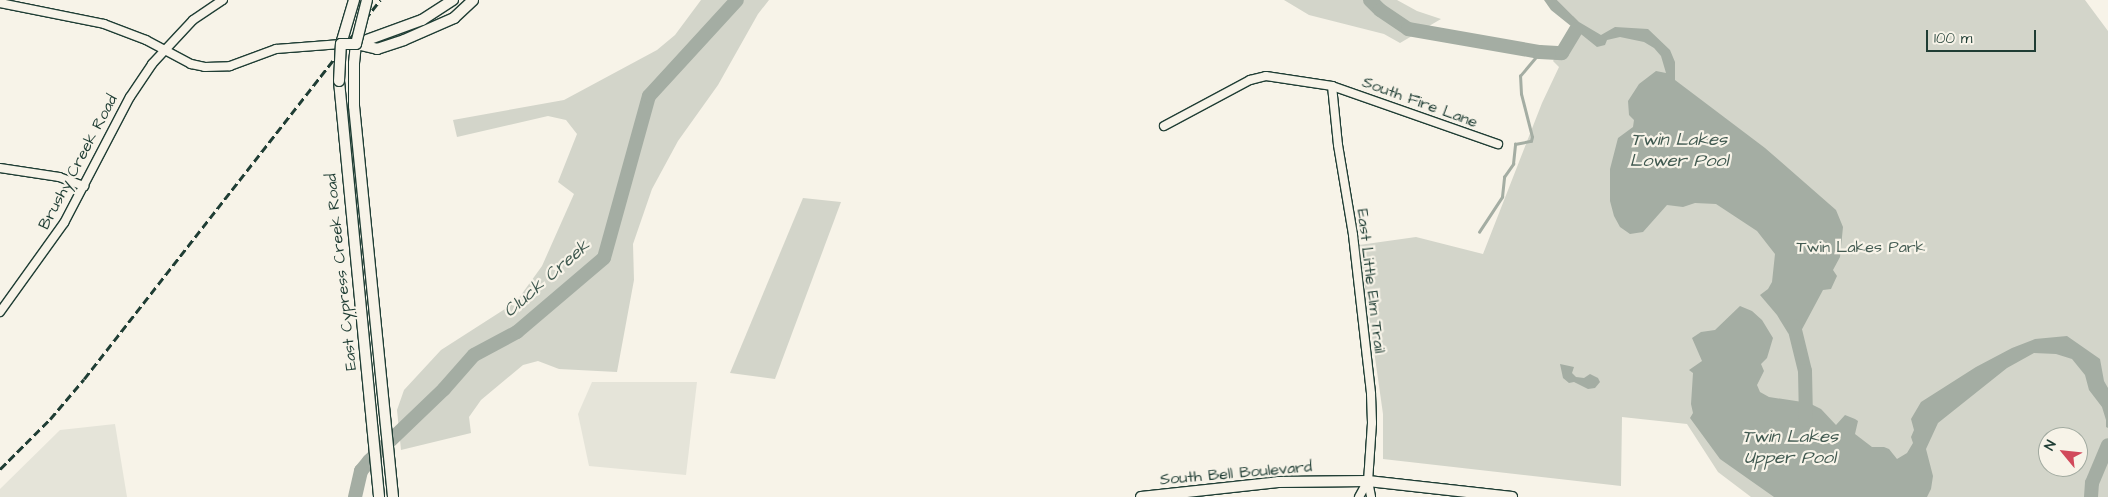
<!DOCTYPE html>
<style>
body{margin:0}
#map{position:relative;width:2108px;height:497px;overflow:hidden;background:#f7f3e8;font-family:"Architects Daughter",sans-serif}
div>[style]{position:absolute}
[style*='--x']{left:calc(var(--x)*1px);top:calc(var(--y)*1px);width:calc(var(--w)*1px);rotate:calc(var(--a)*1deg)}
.built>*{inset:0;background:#e5e4d9}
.green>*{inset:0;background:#d3d5ca}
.water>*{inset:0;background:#a4ada3}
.stream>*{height:2.5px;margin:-1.25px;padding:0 1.25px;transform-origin:1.25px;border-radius:1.25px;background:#a4ada3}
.river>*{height:14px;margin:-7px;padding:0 7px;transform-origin:7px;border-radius:7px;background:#a4ada3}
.roads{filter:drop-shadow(1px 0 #1f3d34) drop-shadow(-1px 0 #1f3d34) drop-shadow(0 1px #1f3d34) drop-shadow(0 -1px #1f3d34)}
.minor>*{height:8px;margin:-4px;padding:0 4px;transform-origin:4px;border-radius:4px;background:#f7f3e8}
.major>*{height:10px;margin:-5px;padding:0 5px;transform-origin:5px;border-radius:5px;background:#f7f3e8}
.rail>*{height:2.5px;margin-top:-1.25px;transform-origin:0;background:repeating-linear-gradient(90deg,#1f3d34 0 8px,transparent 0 12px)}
.bridges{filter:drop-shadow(1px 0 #1f3d34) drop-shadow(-1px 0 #1f3d34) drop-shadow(0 1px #1f3d34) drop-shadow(0 -1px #1f3d34)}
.major-bridge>*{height:10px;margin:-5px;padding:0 5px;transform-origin:5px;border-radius:5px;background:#f7f3e8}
span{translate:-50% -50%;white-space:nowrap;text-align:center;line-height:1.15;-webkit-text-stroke:4.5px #f7f3e8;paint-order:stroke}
.street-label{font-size:16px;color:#1f3d34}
.park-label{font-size:16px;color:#435b52}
.water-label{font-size:18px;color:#405950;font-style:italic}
.north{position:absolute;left:2038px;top:427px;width:50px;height:50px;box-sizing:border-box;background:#f7f3e8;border:1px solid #a1aaa0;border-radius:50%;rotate:298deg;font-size:14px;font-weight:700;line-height:20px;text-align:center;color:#1f3d34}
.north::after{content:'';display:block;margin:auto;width:18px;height:22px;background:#d1495b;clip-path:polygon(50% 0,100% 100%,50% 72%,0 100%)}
.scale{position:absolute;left:1926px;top:30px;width:110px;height:22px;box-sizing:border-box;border:2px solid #1f3d34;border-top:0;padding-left:6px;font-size:15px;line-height:18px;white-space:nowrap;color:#1f3d34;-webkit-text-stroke:4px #f7f3e8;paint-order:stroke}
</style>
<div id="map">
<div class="built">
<div style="clip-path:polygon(592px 382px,697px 382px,686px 475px,589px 466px,578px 414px)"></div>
<div style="clip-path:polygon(115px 424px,127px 497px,0 497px,0 489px,60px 430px)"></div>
</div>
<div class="green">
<div style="clip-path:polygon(701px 0,769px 0,758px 14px,718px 85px,678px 141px,652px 189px,633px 244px,634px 280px,617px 372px,559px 369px,538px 361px,523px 365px,481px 400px,469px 417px,471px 433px,401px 450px,397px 410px,404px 390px,441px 350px,516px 302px,542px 266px,574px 194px,558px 182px,577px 134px,566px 120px,548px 116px,457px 137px,453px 120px,564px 100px,657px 50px,675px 35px)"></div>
<div style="clip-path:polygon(1284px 0,1397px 0,1417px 11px,1441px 19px,1400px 43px,1384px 34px,1309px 15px)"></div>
<div style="clip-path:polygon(evenodd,1557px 0,2085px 0,2108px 31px,2108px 497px,1751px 497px,1718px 472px,1687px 424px,1622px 417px,1621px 486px,1383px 459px,1383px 414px,1359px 245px,1416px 237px,1483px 254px,1542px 103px,1559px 67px,1553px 61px,1573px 28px,1573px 16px,1557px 0,2048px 437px,2078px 437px,2078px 467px,2048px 467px,2048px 437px)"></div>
<div style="clip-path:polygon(803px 198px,841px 202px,775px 379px,730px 373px)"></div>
</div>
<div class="water">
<div style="clip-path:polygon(1544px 0,1557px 0,1579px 22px,1601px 35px,1615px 27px,1648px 29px,1670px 50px,1675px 62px,1675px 80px,1765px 148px,1836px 210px,1843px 227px,1840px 257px,1833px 270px,1837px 276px,1831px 289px,1823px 290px,1800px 333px,1801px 343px,1792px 340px,1793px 337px,1788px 333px,1777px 315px,1760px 295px,1768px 289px,1772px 282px,1775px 254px,1757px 231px,1716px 204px,1695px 203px,1683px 207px,1667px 205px,1643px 232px,1630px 234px,1620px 227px,1614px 216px,1610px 201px,1610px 169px,1618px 138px,1633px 127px,1634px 120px,1629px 115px,1628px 101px,1639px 84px,1656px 71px,1666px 73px,1661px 56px,1654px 48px,1644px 42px,1620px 37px,1607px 40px,1605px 45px,1597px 47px,1551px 10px)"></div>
<div style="clip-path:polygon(1740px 306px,1752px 311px,1762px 320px,1773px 338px,1767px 358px,1761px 364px,1764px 371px,1757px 385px,1760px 392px,1769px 397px,1809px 403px,1821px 409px,1836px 425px,1845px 415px,1855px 419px,1858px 421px,1855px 434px,1872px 447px,1884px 447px,1889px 449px,1897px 459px,1907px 453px,1913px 443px,1911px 437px,1914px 430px,1911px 419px,1921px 402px,1976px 367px,2012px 348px,2035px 339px,2067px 336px,2100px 359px,2104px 381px,2108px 388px,2108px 428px,2106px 427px,2106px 420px,2102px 407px,2089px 390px,2085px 375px,2072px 359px,2056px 354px,2034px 353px,2007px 368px,1938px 423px,1926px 449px,1933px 476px,1931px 489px,1927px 497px,1774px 497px,1720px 459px,1690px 418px,1693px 413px,1691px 404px,1693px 373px,1689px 370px,1702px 361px,1692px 338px,1701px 332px,1715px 330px)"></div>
<div style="clip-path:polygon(1560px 364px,1574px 367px,1572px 373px,1576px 377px,1584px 378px,1590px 374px,1598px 378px,1600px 382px,1595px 388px,1588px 389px,1574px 382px,1569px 383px,1563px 378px)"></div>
</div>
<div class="stream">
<div style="--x:1479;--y:232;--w:42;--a:-56.7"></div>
<div style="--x:1502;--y:197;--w:20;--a:-84"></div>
<div style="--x:1504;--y:177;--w:16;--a:-55"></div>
<div style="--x:1513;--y:164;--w:20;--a:-84"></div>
<div style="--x:1515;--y:144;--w:16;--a:-11"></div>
<div style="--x:1531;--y:141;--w:4;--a:-76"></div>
<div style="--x:1532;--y:137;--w:44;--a:-104.3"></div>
<div style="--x:1521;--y:94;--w:18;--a:-93"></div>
<div style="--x:1520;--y:76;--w:31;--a:-50"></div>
</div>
<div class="river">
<div style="--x:1370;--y:0;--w:14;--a:45"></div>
<div style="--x:1380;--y:10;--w:34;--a:34"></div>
<div style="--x:1408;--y:29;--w:134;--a:9.9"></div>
<div style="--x:1540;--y:52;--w:22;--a:3"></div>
<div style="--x:1562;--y:53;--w:27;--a:-59"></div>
<div style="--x:1794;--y:326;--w:46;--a:76.3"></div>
<div style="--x:1805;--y:371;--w:49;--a:88.8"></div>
<div style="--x:355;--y:497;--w:27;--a:-77"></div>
<div style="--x:361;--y:471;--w:13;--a:-51"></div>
<div style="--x:369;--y:461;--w:104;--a:-43.8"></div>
<div style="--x:444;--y:389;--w:45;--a:-48.6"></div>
<div style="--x:474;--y:355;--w:49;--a:-28.1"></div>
<div style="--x:517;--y:332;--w:114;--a:-40.4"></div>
<div style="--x:604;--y:258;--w:168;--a:-74.5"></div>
<div style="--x:649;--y:96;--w:130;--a:-47.5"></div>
<div style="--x:2091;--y:497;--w:14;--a:-86"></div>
<div style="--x:2092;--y:483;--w:41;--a:-67.2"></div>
</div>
<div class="roads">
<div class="minor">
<div style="--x:0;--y:3;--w:106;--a:11.4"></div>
<div style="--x:104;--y:24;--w:45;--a:20.9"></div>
<div style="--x:146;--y:40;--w:51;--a:28.1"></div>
<div style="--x:191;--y:64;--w:14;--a:12"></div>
<div style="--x:205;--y:67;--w:25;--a:-2"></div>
<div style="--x:230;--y:66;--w:49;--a:-20.3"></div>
<div style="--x:276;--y:49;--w:65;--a:-4.4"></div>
<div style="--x:1332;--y:86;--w:59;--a:84.2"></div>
<div style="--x:1338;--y:145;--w:91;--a:80.5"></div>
<div style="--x:1353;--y:235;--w:160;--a:83.5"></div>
<div style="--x:1371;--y:394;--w:29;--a:88"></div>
<div style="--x:1372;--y:423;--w:58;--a:93.9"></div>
<div style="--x:1368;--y:481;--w:16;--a:79"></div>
<div style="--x:1164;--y:126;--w:98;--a:-28.1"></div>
<div style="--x:1250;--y:80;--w:16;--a:-14"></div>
<div style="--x:1266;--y:76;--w:67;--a:8.6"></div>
<div style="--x:1332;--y:86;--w:176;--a:19.3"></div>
<div style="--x:0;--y:168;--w:60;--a:8.7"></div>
<div style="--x:59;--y:177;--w:27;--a:20"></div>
<div style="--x:0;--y:312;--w:110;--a:-54.3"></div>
<div style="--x:64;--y:223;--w:142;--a:-62.4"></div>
<div style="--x:130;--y:97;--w:40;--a:-56"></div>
<div style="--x:152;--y:64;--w:60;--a:-47"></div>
<div style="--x:193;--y:20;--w:36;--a:-34"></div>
<div style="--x:1359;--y:497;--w:18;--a:-61"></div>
</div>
<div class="major">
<div style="--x:341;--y:44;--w:46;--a:-73.5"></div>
<div style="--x:356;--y:44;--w:19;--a:96"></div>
<div style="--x:354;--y:63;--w:43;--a:90"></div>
<div style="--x:354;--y:106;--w:393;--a:84.3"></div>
<div style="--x:356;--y:44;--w:22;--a:13"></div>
<div style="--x:377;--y:49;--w:28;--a:-18"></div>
<div style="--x:404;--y:40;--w:55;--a:-23.7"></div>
<div style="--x:454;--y:18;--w:26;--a:-43"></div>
<div style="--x:356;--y:44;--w:70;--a:-20"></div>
<div style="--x:422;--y:20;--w:37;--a:-33"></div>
<div style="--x:339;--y:81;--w:418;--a:84.5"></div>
<div style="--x:1141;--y:497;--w:138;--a:-6.2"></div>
<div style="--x:1278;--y:482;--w:90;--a:-0.6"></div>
<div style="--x:1368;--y:481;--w:145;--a:6.3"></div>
</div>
</div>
<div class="rail">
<div style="--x:0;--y:469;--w:71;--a:-45"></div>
<div style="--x:50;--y:419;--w:52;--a:-49.6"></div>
<div style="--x:84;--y:379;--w:481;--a:-52"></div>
</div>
<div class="bridges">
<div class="major-bridge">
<div style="--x:339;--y:81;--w:37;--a:-87"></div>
<div style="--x:341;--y:44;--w:15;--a:0"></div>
<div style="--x:356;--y:44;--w:45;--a:-76"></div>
</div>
</div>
<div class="street-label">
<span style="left:1420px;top:102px;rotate:20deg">South Fire Lane</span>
<span style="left:78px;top:162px;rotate:-62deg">Brushy Creek Road</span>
<span style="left:341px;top:272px;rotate:-96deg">East Cypress Creek Road</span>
<span style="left:1371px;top:281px;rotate:83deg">East Little Elm Trail</span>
<span style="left:1236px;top:473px;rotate:-5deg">South Bell Boulevard</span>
</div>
<div class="park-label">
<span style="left:1861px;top:247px">Twin Lakes Park</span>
</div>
<div class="water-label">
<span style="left:1679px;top:151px">Twin Lakes<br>Lower Pool</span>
<span style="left:547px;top:279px;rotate:-41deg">Cluck Creek</span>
<span style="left:1790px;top:448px">Twin Lakes<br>Upper Pool</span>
</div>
<div class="north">N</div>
<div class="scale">100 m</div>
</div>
